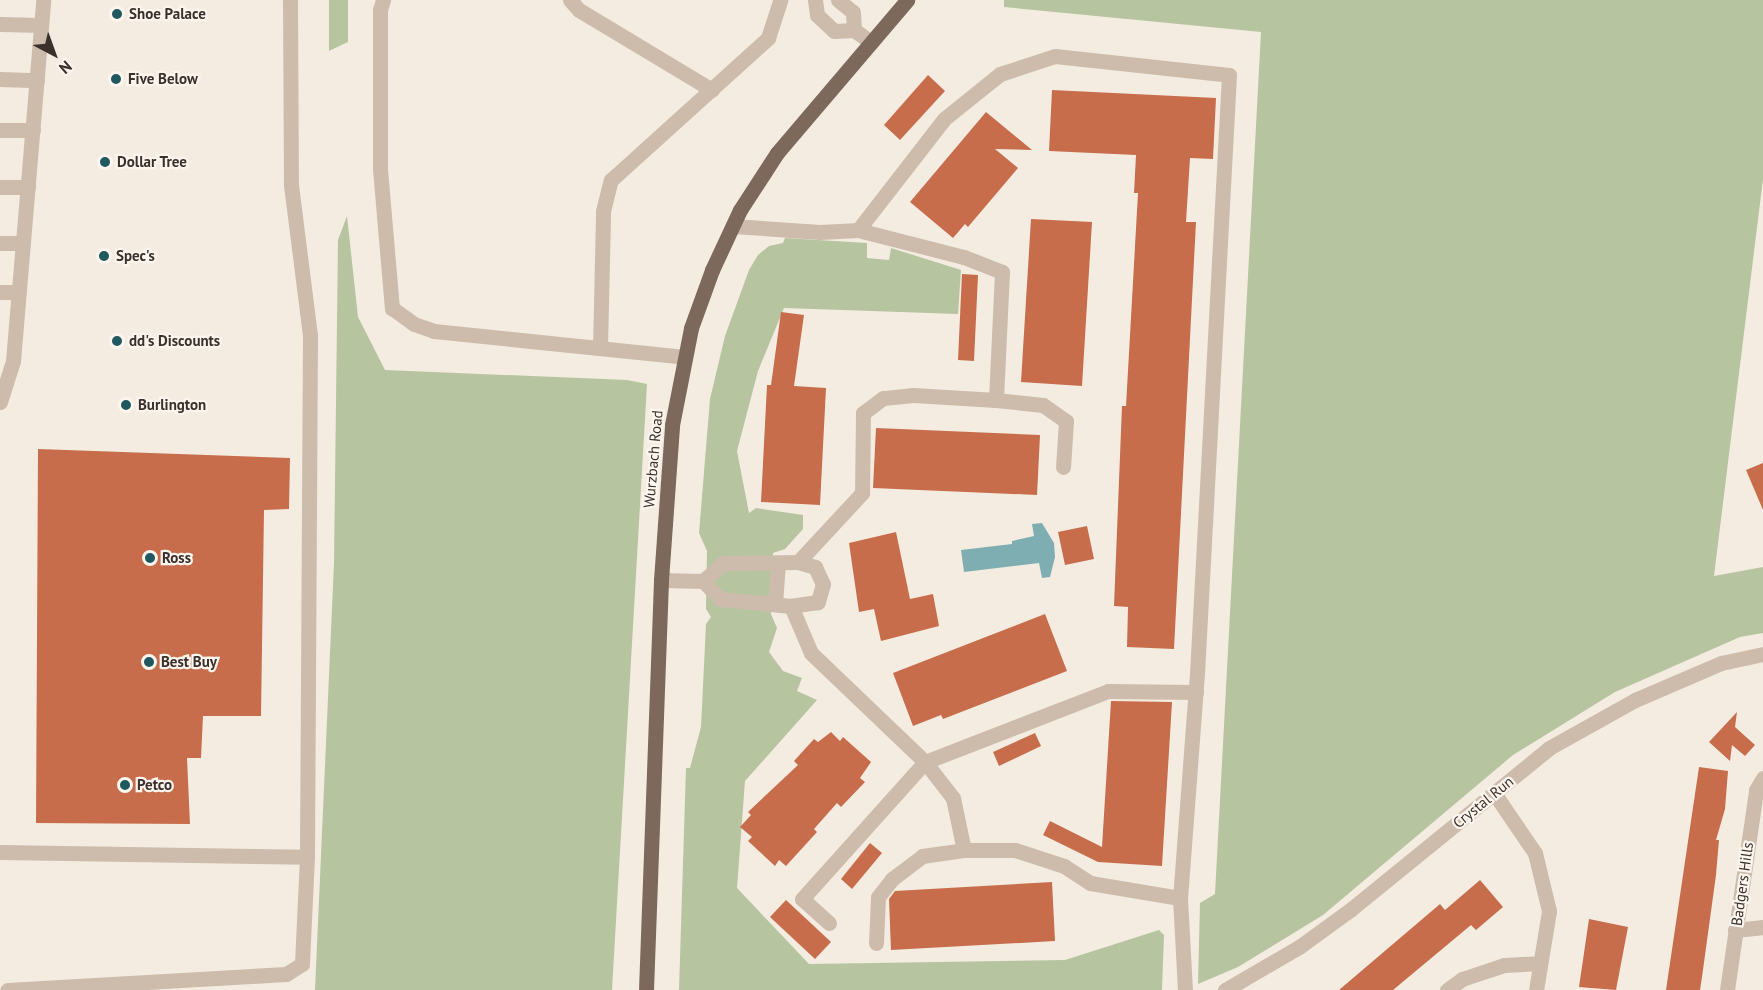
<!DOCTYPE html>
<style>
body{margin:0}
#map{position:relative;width:1763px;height:990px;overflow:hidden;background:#f4ece1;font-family:"PT Sans",sans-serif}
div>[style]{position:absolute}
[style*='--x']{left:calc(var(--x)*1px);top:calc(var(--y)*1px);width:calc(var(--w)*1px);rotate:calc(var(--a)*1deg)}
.green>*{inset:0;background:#b7c4a0}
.water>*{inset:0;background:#7faeb2}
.building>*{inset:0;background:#c76d4c}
.minor>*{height:15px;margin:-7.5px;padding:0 7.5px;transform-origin:7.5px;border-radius:7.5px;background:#cdbcac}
.major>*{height:15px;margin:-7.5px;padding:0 7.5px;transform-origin:7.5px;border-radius:7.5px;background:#7d685c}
.dots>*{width:16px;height:16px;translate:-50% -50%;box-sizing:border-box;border:3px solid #fbf5ee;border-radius:50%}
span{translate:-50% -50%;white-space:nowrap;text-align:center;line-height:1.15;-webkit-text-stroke:4.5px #fbf5ee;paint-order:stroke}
.poi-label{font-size:15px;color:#3b302b;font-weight:700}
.left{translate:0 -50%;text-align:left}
.street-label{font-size:15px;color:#3b302b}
.north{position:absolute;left:24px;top:24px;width:60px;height:60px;-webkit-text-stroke:4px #fbf5ee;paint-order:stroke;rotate:139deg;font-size:16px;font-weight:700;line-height:24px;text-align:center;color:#3b302b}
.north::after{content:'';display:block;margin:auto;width:21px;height:27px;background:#3b302b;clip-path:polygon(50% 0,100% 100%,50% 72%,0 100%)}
</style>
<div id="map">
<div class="green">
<div style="clip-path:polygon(329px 0,348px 0,348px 42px,329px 51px)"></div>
<div style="clip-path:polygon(1004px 0,1763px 0,1763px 179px,1714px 576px,1763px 567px,1763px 633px,1740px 637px,1615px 692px,1513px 755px,1323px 915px,1238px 967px,1198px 984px,1200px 903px,1215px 894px,1261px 32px,1004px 7px)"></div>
<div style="clip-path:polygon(347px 216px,358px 317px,385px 370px,627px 380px,647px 384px,612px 990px,315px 990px,334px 563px,338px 240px)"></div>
<div style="clip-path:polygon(785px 238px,867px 243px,867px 258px,889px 260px,891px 248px,961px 270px,958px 314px,784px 308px,758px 371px,737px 451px,749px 513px,756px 508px,803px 515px,803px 529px,785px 549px,773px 553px,771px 614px,777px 628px,769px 652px,783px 671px,802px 678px,797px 691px,817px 700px,745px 781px,737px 888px,809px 964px,1065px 960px,1159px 930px,1164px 935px,1162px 990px,679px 990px,686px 768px,690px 768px,701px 727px,706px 624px,711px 617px,706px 609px,707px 551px,699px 533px,710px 399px,725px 336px,749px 270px,758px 255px,769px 246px,783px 243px)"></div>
</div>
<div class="water">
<div style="clip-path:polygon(1042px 523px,1054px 543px,1055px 557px,1050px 577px,1042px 578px,1039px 563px,964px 572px,961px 550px,1012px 544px,1012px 541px,1034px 536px,1032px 524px)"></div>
</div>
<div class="building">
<div style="clip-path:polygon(928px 75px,945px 91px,900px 140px,884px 125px)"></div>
<div style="clip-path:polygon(1052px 90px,1216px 98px,1213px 159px,1190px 158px,1186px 222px,1196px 222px,1174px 649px,1127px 647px,1128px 607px,1114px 606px,1122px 406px,1126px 406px,1138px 193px,1134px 193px,1136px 155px,1049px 151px)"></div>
<div style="clip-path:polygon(986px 112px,1032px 150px,995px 149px,1018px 168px,968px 227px,965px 224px,953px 238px,910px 202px)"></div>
<div style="clip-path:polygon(1031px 219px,1092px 222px,1082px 386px,1021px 382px)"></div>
<div style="clip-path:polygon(962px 274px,978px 275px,974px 361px,958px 360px)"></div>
<div style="clip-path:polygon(781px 312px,804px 315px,794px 386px,826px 388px,820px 505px,761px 502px,767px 385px,771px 385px)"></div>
<div style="clip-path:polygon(876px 428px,1040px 435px,1037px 495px,873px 488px)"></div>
<div style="clip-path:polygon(38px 449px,290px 458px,289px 509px,264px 510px,261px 716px,203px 716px,201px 758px,187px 758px,190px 824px,36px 823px)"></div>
<div style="clip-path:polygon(1763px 463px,1763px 510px,1746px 470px)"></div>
<div style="clip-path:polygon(1087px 526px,1094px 559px,1065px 565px,1058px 532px)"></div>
<div style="clip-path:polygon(896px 532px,910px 599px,933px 594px,939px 626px,881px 641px,874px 609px,859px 612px,849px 543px)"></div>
<div style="clip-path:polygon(1045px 614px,1067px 671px,943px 719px,941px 715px,913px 726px,893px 673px)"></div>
<div style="clip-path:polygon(1111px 701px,1172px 702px,1162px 866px,1098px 862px,1043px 835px,1050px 821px,1102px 847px)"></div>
<div style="clip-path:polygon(1737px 712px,1735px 727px,1755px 745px,1745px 756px,1732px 745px,1730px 761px,1709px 742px)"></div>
<div style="clip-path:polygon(831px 732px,840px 741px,843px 737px,871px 762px,860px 778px,865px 782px,841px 807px,837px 803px,814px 829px,817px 832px,786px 866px,779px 860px,775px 866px,748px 841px,752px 837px,740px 827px,751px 815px,748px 812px,798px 765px,794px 761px,814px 739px,818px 742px)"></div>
<div style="clip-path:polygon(1035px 733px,1041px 746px,999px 766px,993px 752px)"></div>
<div style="clip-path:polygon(1699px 767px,1728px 771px,1725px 809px,1716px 840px,1719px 840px,1716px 875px,1702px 977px,1700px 990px,1666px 990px)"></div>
<div style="clip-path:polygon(870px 843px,882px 853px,852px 889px,841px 879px)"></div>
<div style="clip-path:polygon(1480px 880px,1503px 907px,1476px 930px,1471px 925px,1393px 990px,1339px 990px,1440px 904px,1445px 910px)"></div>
<div style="clip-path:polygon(1052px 882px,1055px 941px,891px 950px,889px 899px,895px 891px)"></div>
<div style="clip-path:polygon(786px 900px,831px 942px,815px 959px,770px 917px)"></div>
<div style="clip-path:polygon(1589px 919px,1628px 927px,1616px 990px,1579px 987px)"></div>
</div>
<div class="minor">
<div style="--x:290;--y:0;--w:185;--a:89.7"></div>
<div style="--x:291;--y:185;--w:151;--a:82.8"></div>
<div style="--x:310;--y:335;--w:522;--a:90.33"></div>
<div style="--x:383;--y:0;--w:10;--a:107"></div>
<div style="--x:380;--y:10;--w:159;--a:90"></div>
<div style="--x:380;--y:169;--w:140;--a:85.1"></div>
<div style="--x:392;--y:308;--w:27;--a:36"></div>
<div style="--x:414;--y:324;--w:21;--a:19"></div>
<div style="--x:434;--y:331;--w:252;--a:5.9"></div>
<div style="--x:570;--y:0;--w:13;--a:48"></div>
<div style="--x:579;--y:10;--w:155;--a:31"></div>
<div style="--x:815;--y:0;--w:15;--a:82"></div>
<div style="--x:817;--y:15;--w:23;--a:43"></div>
<div style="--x:834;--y:31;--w:20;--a:-3"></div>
<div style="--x:854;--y:30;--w:21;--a:35"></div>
<div style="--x:838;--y:0;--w:19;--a:39"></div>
<div style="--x:853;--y:12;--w:18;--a:87"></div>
<div style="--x:0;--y:24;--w:41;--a:1.4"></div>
<div style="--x:0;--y:79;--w:37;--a:2"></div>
<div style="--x:0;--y:130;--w:33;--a:0"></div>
<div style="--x:0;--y:187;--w:28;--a:0"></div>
<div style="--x:733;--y:226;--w:87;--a:3.9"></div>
<div style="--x:820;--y:232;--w:38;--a:-3"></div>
<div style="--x:858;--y:230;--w:109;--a:14.3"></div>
<div style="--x:964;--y:257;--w:41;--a:21.5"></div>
<div style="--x:1002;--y:272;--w:128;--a:92.7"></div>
<div style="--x:996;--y:400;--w:83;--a:-176.6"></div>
<div style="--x:913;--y:395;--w:30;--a:174"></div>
<div style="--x:883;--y:398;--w:25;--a:143"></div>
<div style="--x:863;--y:413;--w:80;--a:90.7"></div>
<div style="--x:862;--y:493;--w:94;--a:132.8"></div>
<div style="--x:858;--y:230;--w:140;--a:-52.2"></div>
<div style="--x:944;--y:119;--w:72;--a:-38.8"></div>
<div style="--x:1000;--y:74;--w:58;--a:-18.1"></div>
<div style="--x:1055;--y:56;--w:175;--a:6.2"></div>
<div style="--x:1229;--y:75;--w:599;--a:93.06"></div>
<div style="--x:1197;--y:673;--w:226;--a:94.3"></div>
<div style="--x:0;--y:243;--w:23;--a:0"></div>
<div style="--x:0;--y:292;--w:19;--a:0"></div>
<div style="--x:600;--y:348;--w:137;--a:-88.7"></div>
<div style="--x:603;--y:211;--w:32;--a:-76"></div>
<div style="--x:611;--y:180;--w:212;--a:-42.1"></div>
<div style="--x:768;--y:38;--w:40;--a:-72"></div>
<div style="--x:996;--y:400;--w:47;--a:6.1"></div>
<div style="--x:1043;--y:405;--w:28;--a:35"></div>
<div style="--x:1066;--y:421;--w:46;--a:93.7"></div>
<div style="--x:0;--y:402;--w:43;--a:-72.4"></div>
<div style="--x:13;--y:361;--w:362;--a:-85.2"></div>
<div style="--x:661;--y:580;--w:42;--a:1.4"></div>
<div style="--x:703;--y:581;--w:27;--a:-42"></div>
<div style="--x:723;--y:563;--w:75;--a:-0.8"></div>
<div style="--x:798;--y:562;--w:18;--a:16"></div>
<div style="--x:815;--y:567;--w:19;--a:65"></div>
<div style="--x:823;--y:584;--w:19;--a:106"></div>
<div style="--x:818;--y:602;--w:27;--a:172"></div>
<div style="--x:791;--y:606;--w:71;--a:-174.4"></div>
<div style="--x:720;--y:599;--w:25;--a:-133"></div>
<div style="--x:775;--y:604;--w:41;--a:-85.8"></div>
<div style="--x:791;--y:606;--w:51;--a:66.9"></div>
<div style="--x:811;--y:653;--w:158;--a:43.7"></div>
<div style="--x:925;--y:762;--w:46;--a:52.1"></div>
<div style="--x:953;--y:798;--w:53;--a:78.1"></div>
<div style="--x:964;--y:850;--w:51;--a:0"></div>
<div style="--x:1015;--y:850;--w:52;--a:18.1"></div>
<div style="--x:1064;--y:866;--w:31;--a:33"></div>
<div style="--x:1090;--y:883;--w:91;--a:9.5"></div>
<div style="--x:1180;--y:898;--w:92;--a:86.9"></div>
<div style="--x:1494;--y:793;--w:73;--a:55.7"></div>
<div style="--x:1535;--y:853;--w:60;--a:76.4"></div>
<div style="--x:1549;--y:911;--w:80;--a:99.3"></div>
<div style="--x:0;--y:852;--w:307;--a:0.9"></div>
<div style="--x:307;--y:857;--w:107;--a:92.7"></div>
<div style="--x:302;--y:964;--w:19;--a:148"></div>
<div style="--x:286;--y:974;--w:279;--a:176.7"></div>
<div style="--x:829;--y:923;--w:36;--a:-138"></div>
<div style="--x:802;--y:899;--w:184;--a:-48.1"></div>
<div style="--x:925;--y:762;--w:196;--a:-21.2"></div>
<div style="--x:1108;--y:691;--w:88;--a:0.7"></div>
<div style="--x:1735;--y:930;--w:28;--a:-6"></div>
<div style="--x:876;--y:943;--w:46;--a:-87.5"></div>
<div style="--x:878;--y:897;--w:23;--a:-52"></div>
<div style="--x:892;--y:879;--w:38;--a:-37"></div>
<div style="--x:922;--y:856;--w:42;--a:-8.1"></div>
<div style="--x:1225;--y:990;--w:86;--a:-30.2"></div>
<div style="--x:1299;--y:947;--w:63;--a:-36"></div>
<div style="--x:1350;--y:910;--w:257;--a:-39.1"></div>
<div style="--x:1549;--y:748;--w:98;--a:-29.2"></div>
<div style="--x:1635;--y:700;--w:94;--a:-23.3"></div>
<div style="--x:1721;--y:663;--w:43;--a:-12.1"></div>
<div style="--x:1447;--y:990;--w:19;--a:-36"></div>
<div style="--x:1462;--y:979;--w:44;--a:-18.4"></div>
<div style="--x:1504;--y:965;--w:36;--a:-3"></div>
<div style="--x:1727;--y:990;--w:202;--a:-81.7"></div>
<div style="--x:1756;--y:790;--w:14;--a:-60"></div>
</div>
<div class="major">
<div style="--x:646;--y:990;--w:410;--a:-87.9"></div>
<div style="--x:661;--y:580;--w:155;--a:-85.9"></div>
<div style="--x:672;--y:425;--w:99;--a:-78.9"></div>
<div style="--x:691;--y:328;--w:62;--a:-70.1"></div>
<div style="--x:712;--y:270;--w:66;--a:-65"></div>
<div style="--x:740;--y:210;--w:68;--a:-57"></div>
<div style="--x:777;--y:153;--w:201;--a:-49.6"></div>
</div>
<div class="dots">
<div style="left:117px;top:14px;background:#1f585e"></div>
<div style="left:116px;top:79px;background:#1f585e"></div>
<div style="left:105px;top:162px;background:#1f585e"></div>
<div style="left:104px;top:256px;background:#1f585e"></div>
<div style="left:117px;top:341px;background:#1f585e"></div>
<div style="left:126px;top:405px;background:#1f585e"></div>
<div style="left:150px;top:558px;background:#1f585e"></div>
<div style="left:149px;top:662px;background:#1f585e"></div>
<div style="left:125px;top:785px;background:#1f585e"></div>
</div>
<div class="poi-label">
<span class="left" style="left:129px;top:14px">Shoe Palace</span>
<span class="left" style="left:128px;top:79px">Five Below</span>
<span class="left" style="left:117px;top:162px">Dollar Tree</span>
<span class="left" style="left:116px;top:256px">Spec's</span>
<span class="left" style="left:129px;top:341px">dd's Discounts</span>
<span class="left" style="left:138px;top:405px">Burlington</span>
<span class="left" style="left:162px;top:558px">Ross</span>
<span class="left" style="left:161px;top:662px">Best Buy</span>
<span class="left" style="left:137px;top:785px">Petco</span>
</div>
<div class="street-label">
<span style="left:653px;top:459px;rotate:-85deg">Wurzbach Road</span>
<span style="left:1483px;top:802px;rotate:-39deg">Crystal Run</span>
<span style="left:1742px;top:884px;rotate:-82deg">Badgers Hills</span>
</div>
<div class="north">N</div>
</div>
